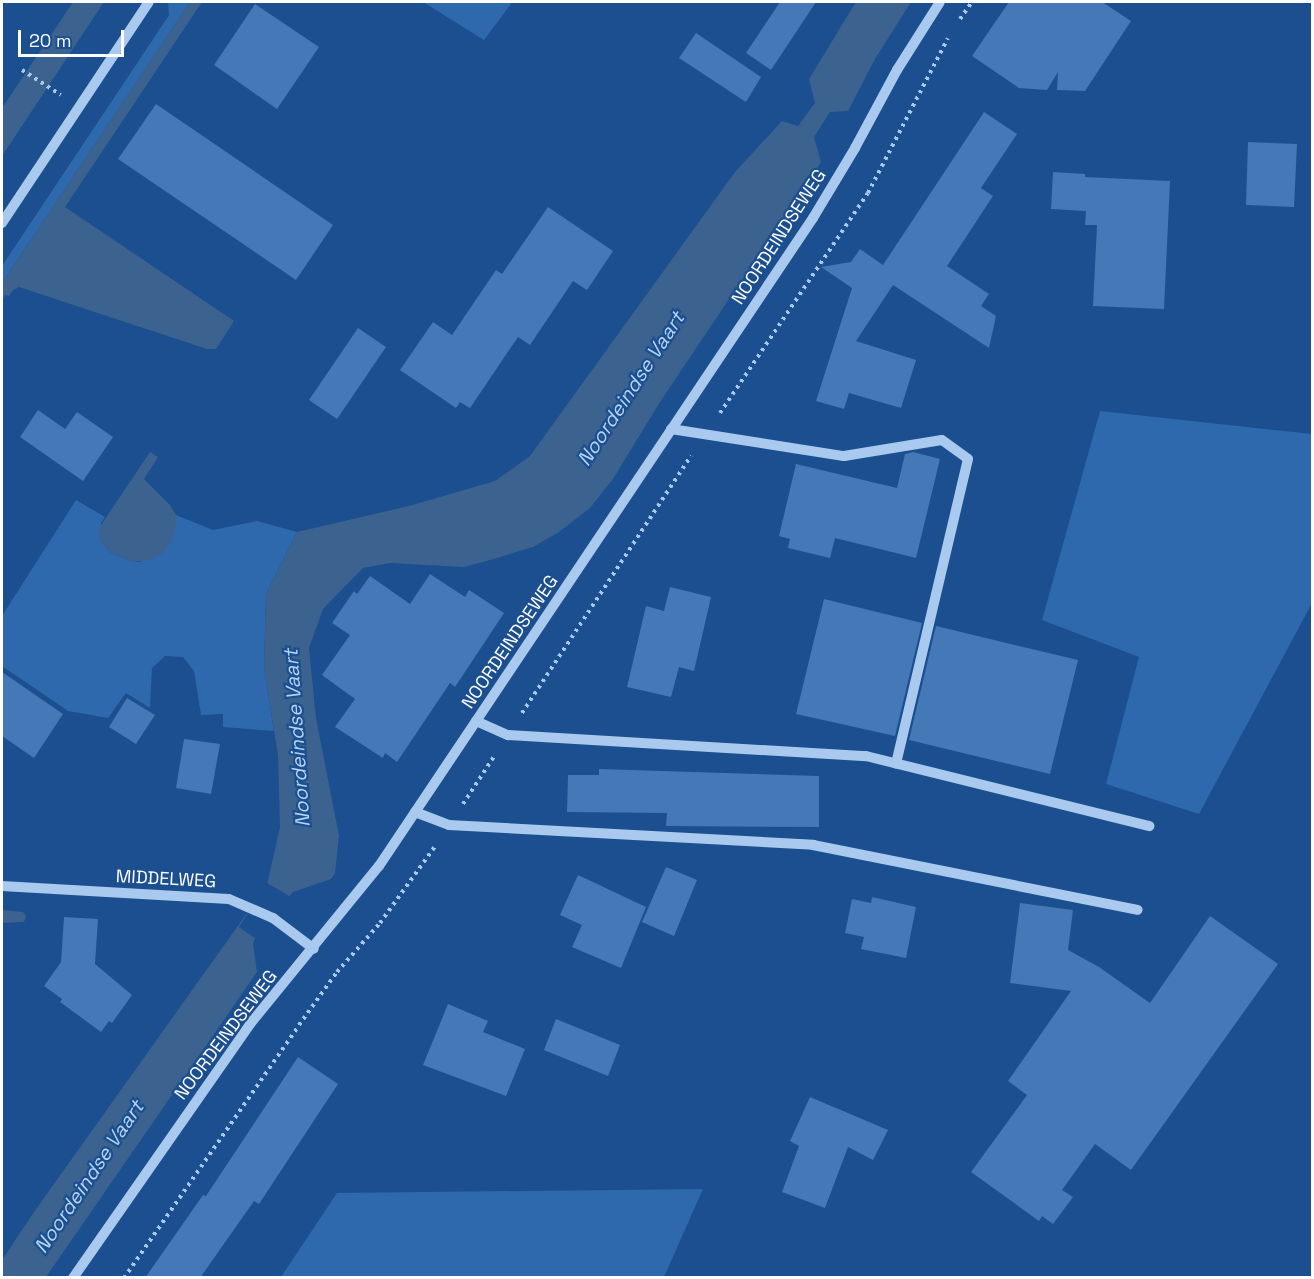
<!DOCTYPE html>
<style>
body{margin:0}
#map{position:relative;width:1314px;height:1279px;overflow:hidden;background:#1b4f8f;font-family:"Space Grotesk",sans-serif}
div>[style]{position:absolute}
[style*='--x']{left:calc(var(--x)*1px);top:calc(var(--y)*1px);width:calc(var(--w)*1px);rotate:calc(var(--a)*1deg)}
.green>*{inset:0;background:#2e69ad}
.water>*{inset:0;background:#3c6290}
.pier>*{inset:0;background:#1b4f8f}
.building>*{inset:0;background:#4478b7}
.path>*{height:4px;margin-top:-2px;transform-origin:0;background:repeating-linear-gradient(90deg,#a9c9ee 0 3px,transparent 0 7.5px)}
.minor>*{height:10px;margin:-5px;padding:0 5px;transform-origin:5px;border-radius:5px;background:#a9c9ee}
span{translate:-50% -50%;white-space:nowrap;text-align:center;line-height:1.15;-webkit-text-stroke:4.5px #1b4f8f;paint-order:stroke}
.street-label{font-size:18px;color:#fff}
.water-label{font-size:20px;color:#b5d3f5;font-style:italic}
.frame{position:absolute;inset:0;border:3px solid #fff;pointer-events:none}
.scale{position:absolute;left:18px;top:30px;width:106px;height:27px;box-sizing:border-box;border:3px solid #fff;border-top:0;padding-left:8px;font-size:18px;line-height:21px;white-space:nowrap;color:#fff;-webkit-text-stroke:4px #1b4f8f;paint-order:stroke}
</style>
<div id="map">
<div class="green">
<div style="clip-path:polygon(168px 2px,190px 2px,2px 283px,2px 266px,169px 15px)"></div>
<div style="clip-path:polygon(423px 2px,508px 2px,511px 4px,484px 40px)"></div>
<div style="clip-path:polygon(1100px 411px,1312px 434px,1312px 603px,1199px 814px,1106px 784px,1139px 657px,1042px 620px)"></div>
<div style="clip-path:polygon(76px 500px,105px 517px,101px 523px,100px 539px,110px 552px,133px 562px,140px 562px,176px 525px,176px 515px,213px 530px,257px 521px,297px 532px,266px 594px,264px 668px,274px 731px,223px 727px,223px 714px,201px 715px,194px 671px,183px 657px,165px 656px,152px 668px,150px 708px,126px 693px,108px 718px,68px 711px,2px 666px,2px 616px)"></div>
<div style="clip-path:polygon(703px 1189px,664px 1277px,281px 1277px,337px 1193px)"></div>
</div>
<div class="water">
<div style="clip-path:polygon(73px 2px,104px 2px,2px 156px,2px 108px)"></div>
<div style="clip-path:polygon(190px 2px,202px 2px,65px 207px,234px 321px,216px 349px,207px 349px,19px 287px,13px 290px,9px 296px,5px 295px,2px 301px,2px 283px)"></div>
<div style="clip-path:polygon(856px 2px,911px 2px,875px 59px,848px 111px,830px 112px,814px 137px,821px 162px,660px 402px,613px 479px,590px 508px,559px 532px,533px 547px,490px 560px,464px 567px,390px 563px,363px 568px,323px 609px,309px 648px,316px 718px,339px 836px,335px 873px,331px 879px,293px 892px,256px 937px,253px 943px,257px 972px,46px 1277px,2px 1278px,2px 1260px,34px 1212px,267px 885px,280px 827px,278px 755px,264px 668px,266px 594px,297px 532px,409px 506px,495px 481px,530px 456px,735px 172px,782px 121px,798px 126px,815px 103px,809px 79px)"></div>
<div style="clip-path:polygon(150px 452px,158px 457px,144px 479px,170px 505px,176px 515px,176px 525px,171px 542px,164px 552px,151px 560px,133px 562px,110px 552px,100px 539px,99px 528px)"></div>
<div style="clip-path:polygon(2px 910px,23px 912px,26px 916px,24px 922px,2px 923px)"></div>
</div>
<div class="pier">
<div style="clip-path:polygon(267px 883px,291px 897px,256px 939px,239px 927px)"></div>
</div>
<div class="building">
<div style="clip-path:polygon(780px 2px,816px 2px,771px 70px,746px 53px)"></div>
<div style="clip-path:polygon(1009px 2px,1102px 2px,1131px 21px,1085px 91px,1057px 90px,1058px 72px,1047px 90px,1019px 88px,972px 56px)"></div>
<div style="clip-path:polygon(255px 4px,319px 47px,277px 109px,214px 65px)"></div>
<div style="clip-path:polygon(696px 33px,761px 77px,746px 102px,679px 58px)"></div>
<div style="clip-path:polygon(156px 104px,333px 225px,296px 280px,118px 159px)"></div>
<div style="clip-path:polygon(984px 112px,1017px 134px,981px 188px,993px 196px,947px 266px,989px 294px,981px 306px,996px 316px,989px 348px,893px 285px,856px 341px,916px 360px,901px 408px,849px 393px,844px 409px,816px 401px,852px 288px,821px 267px,851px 262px,860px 249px,883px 265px)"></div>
<div style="clip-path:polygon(1248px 142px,1297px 144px,1294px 207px,1246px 205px)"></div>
<div style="clip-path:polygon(1053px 172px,1085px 174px,1085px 177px,1170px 181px,1164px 309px,1093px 306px,1097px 225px,1085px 225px,1086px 211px,1051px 209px)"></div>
<div style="clip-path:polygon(548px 207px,613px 251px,587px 290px,573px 281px,530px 345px,518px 337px,470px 408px,460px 402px,456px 408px,400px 370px,433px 322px,452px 335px,496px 270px,502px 274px)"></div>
<div style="clip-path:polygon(358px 328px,386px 347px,337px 419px,309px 400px)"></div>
<div style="clip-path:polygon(38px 410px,65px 429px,77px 412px,113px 437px,83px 481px,20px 437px)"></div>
<div style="clip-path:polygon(913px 452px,940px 459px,916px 558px,835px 538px,830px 558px,788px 548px,790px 539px,779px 536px,796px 464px,897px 488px,905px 454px)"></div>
<div style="clip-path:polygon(430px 574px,465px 597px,469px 590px,504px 613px,455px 687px,450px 683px,397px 762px,385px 753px,383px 758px,335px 727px,355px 699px,322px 675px,350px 635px,332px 623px,354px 591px,357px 594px,370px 576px,410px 604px)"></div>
<div style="clip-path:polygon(670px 587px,711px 597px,694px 671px,679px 667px,671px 697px,627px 687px,646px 606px,664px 611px)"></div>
<div style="clip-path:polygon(824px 599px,922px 623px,895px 736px,796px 714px)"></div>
<div style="clip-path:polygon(936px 626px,1078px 660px,1050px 774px,909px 740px)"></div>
<div style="clip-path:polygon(2px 672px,63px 714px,34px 758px,2px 736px)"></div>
<div style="clip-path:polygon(127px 698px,155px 715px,136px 744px,109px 727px)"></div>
<div style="clip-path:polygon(184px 739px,220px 744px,211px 794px,176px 788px)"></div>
<div style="clip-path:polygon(599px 769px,819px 776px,819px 827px,666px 826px,667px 813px,567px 812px,568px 775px,599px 775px)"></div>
<div style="clip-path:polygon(666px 867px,697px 880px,674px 936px,642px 922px)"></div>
<div style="clip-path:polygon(578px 875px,646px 907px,621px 968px,572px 947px,582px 925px,560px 915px)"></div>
<div style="clip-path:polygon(872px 897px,916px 907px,906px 958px,861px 949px,864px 937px,845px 933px,852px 899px,871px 903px)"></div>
<div style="clip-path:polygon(1020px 903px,1073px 910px,1068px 950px,1099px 967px,1150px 1003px,1210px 916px,1278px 964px,1131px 1170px,1095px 1144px,1062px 1190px,1073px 1197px,1053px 1224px,1042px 1216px,1039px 1221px,971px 1172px,1027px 1095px,1008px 1081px,1071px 991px,1010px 983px)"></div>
<div style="clip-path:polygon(64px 917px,98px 919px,95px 964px,132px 995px,112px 1023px,109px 1021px,101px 1032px,60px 1002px,62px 999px,44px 986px,61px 962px)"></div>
<div style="clip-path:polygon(448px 1004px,488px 1021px,483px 1032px,525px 1049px,506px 1096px,423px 1065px)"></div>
<div style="clip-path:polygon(556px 1019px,620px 1045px,608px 1076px,544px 1050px)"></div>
<div style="clip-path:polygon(298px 1057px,338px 1084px,259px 1204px,254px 1201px,200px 1278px,145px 1278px,203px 1195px,206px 1196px)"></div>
<div style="clip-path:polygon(810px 1097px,888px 1130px,873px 1160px,848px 1147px,825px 1208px,782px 1192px,799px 1146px,790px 1141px)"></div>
</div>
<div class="path">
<div style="--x:960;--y:19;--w:21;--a:-55"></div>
<div style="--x:22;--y:70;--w:46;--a:32.7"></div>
<div style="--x:720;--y:413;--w:265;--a:-56.1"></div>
<div style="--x:868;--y:193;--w:174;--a:-62.7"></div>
<div style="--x:522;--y:713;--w:308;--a:-56.7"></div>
<div style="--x:463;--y:804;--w:59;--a:-56.9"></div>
<div style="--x:124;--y:1278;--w:308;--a:-55.3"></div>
<div style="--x:299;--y:1025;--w:65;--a:-54.4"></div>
<div style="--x:337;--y:972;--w:65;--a:-48.7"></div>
<div style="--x:380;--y:923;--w:96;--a:-54.3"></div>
</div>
<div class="minor">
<div style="--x:2;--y:223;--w:265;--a:-56.4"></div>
<div style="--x:671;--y:429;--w:175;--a:8.9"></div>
<div style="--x:844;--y:456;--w:99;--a:-9.3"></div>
<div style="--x:942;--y:440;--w:32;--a:36"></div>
<div style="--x:968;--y:459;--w:313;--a:103.3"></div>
<div style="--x:476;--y:721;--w:35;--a:24"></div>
<div style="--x:508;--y:735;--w:359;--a:3.4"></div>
<div style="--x:866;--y:756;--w:292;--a:13.9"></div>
<div style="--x:415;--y:812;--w:36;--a:21"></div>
<div style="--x:449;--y:825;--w:365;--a:3.1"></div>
<div style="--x:813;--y:845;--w:331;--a:11.3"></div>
<div style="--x:2;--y:886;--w:227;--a:3.3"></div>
<div style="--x:229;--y:899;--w:48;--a:23.4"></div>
<div style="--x:273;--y:918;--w:51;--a:37.1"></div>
<div style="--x:73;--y:1278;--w:310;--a:-55.1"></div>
<div style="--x:250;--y:1024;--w:204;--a:-50.8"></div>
<div style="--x:379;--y:866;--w:780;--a:-56.19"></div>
<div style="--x:813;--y:218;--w:82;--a:-59"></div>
<div style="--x:855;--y:148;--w:89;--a:-61.7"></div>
<div style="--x:897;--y:70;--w:80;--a:-57.7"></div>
</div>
<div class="street-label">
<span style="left:779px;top:237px;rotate:-57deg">NOORDEINDSEWEG</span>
<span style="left:510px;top:642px;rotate:-56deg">NOORDEINDSEWEG</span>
<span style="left:166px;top:879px;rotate:3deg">MIDDELWEG</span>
<span style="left:226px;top:1035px;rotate:-53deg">NOORDEINDSEWEG</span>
</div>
<div class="water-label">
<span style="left:631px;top:389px;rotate:-57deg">Noordeindse Vaart</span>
<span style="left:297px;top:738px;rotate:-94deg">Noordeindse Vaart</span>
<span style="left:89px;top:1177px;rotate:-56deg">Noordeindse Vaart</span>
</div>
<div class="frame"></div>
<div class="scale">20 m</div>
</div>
